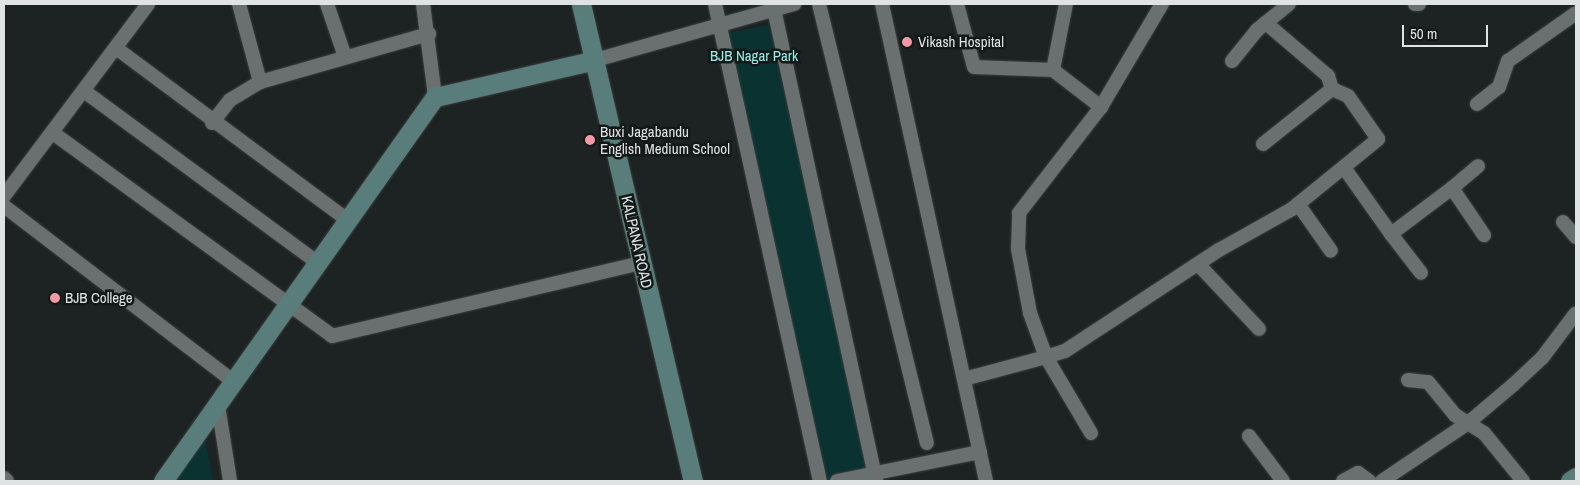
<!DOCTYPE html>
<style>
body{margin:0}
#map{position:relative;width:1580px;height:485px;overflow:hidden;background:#1d2222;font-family:"Archivo Narrow",sans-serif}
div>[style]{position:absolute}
.green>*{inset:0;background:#093230}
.roads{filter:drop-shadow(0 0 1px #3b403f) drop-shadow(0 0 1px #3b403f)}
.street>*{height:14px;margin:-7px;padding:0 7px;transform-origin:7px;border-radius:7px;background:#69706f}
.secondary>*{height:19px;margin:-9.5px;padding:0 9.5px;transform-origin:9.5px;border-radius:9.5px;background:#597d7b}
.dots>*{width:14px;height:14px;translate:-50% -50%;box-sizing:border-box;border:2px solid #131918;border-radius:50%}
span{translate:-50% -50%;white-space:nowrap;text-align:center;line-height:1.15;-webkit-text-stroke:5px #131918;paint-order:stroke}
.poi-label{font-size:15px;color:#dfe3e3}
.left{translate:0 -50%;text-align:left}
.park-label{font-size:15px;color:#9bece7}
.street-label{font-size:15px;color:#dfe3e3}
.frame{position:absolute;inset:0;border:5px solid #dfe3e3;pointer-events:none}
.scale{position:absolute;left:1402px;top:25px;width:86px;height:22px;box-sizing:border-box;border:2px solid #dfe3e3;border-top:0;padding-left:6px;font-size:15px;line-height:18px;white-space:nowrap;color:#dfe3e3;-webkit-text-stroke:4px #131918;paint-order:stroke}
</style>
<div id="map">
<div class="green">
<div style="clip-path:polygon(769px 25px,868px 470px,826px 480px,727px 33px)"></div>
<div style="clip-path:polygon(204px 431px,213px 481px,167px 481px)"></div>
</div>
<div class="roads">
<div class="street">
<div style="left:239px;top:4px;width:81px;rotate:74.9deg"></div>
<div style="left:327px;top:4px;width:56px;rotate:71.2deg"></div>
<div style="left:423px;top:4px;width:94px;rotate:82.6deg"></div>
<div style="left:715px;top:4px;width:488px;rotate:77.6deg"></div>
<div style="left:819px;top:4px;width:452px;rotate:76.2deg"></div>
<div style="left:882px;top:4px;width:488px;rotate:77.7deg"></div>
<div style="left:957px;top:4px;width:65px;rotate:74.9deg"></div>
<div style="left:974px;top:67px;width:79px;rotate:2.2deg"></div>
<div style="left:1053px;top:70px;width:67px;rotate:-78.9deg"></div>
<div style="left:1415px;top:4px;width:4px"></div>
<div style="left:774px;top:9px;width:483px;rotate:77.8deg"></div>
<div style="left:116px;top:48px;width:289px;rotate:36.6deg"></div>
<div style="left:595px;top:60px;width:207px;rotate:-15.7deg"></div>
<div style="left:1232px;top:61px;width:40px;rotate:-51deg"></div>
<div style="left:1257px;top:30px;width:41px;rotate:-39.1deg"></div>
<div style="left:1053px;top:70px;width:61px;rotate:37.6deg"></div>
<div style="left:84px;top:91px;width:289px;rotate:36.3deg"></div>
<div style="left:1477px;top:104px;width:28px;rotate:-38deg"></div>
<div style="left:1499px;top:87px;width:28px;rotate:-71deg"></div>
<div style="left:1508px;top:61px;width:83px;rotate:-35.2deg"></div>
<div style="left:212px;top:123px;width:29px;rotate:-52deg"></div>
<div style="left:230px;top:100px;width:35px;rotate:-31deg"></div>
<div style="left:260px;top:82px;width:176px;rotate:-15.9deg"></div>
<div style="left:53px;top:133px;width:345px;rotate:36deg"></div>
<div style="left:332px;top:336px;width:318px;rotate:-13.3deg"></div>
<div style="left:1263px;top:144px;width:88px;rotate:-38.6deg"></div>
<div style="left:1332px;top:89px;width:14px;rotate:-107deg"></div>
<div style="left:1328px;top:76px;width:82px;rotate:-139.5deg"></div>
<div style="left:1345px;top:169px;width:80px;rotate:54.7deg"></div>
<div style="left:1391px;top:234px;width:76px;rotate:-37deg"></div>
<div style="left:1452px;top:188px;width:57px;rotate:55.8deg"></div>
<div style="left:1452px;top:188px;width:34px;rotate:-40deg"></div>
<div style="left:4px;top:196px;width:240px;rotate:-53.1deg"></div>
<div style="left:1298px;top:204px;width:57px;rotate:54.9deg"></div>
<div style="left:4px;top:206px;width:290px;rotate:37.4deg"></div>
<div style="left:1563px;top:222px;width:20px;rotate:49deg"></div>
<div style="left:1391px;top:234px;width:49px;rotate:52.4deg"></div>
<div style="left:1198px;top:264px;width:89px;rotate:46.8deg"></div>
<div style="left:964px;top:379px;width:85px;rotate:-15deg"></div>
<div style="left:1046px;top:357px;width:47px;rotate:-110deg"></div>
<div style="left:1030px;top:313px;width:65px;rotate:-100.6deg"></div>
<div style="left:1018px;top:249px;width:36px;rotate:-88deg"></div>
<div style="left:1019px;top:213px;width:134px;rotate:-52.3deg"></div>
<div style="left:1101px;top:107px;width:120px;rotate:-59.4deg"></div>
<div style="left:1408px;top:380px;width:20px;rotate:6deg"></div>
<div style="left:1428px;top:382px;width:43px;rotate:50.7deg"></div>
<div style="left:1455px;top:415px;width:34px;rotate:32deg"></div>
<div style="left:1484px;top:433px;width:62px;rotate:50.9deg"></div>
<div style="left:218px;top:405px;width:77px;rotate:81deg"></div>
<div style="left:1091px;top:433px;width:88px;rotate:-120.6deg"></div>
<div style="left:1046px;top:357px;width:20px;rotate:-18deg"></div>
<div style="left:1065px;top:351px;width:184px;rotate:-33.3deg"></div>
<div style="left:1219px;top:250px;width:84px;rotate:-29.3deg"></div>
<div style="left:1292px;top:209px;width:111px;rotate:-39.1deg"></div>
<div style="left:1378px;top:139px;width:52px;rotate:-124.9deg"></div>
<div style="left:1348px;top:96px;width:17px;rotate:-156deg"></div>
<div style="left:1249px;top:436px;width:56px;rotate:52.9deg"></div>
<div style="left:4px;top:478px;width:4px;rotate:45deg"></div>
<div style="left:837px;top:481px;width:146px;rotate:-11.5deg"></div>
<div style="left:1343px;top:481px;width:17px;rotate:-28deg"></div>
<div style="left:1358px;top:473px;width:14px;rotate:36deg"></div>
<div style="left:1382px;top:481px;width:104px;rotate:-34deg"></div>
<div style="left:1468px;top:423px;width:59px;rotate:-40.2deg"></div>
<div style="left:1513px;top:385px;width:40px;rotate:-43deg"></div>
<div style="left:1542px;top:358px;width:56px;rotate:-52.9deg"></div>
</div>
<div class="secondary">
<div style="left:581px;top:4px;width:490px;rotate:76.8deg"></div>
<div style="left:163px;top:481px;width:471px;rotate:-54.7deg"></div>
<div style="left:435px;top:97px;width:164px;rotate:-13deg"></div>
<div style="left:1570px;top:481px;width:7px;rotate:-34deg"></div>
</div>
</div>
<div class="dots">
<div style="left:907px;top:42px;background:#f49aa6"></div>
<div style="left:590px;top:140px;background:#f49aa6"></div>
<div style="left:55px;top:298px;background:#f49aa6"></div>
</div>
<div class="poi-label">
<span class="left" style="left:918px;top:42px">Vikash Hospital</span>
<span class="left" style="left:600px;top:140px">Buxi Jagabandu<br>English Medium School</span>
<span class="left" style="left:65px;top:298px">BJB College</span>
</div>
<div class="park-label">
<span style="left:754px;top:56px">BJB Nagar Park</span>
</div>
<div class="street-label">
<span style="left:637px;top:242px;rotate:77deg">KALPANA ROAD</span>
</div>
<div class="frame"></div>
<div class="scale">50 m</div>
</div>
